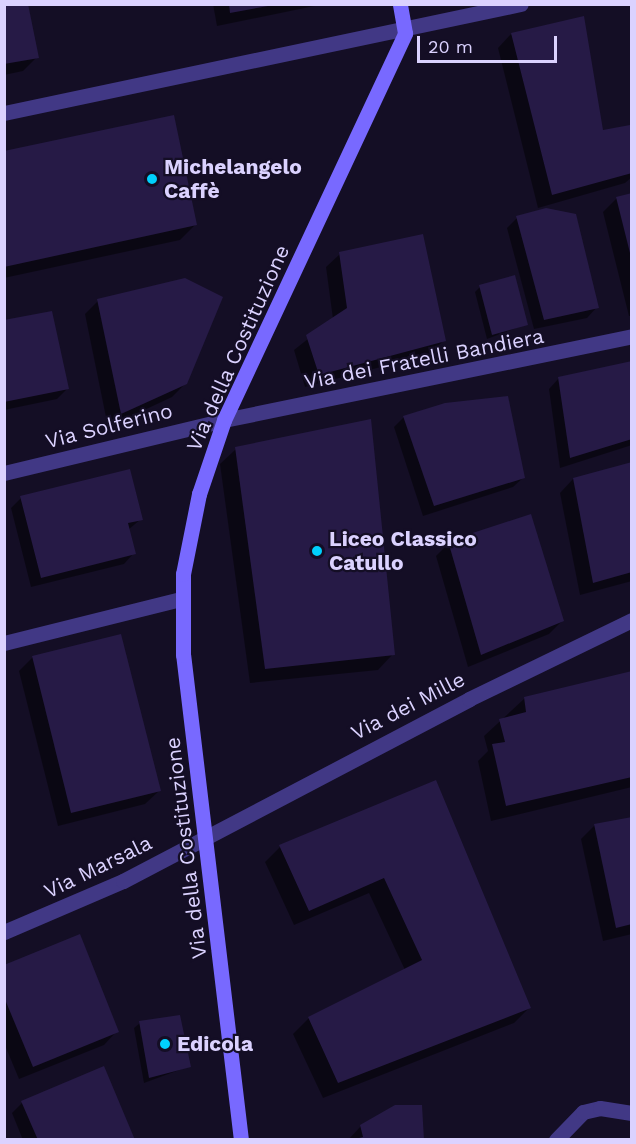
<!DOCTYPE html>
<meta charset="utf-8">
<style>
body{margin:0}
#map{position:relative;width:636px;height:1144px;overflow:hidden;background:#140e25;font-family:"Work Sans",sans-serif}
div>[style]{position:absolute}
.shadow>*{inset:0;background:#0007}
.building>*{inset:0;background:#261a46}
.service>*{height:15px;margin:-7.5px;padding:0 7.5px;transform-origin:7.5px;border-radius:7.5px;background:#413885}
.minor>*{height:15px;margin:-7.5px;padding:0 7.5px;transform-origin:7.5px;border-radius:7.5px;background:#413885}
.secondary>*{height:15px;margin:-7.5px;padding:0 7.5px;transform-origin:7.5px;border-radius:7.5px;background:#7869ff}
.dots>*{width:16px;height:16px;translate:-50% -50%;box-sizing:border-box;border:3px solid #140e25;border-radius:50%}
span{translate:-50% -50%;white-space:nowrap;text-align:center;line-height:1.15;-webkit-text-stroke:4.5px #140e25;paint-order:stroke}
.poi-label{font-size:21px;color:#dbd2ff;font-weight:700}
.left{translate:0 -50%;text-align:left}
.street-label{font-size:21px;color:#dbd2ff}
.frame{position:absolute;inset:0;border:6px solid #dbd2ff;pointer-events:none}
.scale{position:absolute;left:417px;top:36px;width:140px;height:27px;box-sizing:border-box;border:3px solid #dbd2ff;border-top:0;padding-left:8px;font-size:18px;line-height:21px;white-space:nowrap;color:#dbd2ff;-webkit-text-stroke:4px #140e25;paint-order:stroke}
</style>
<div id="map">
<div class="shadow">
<div style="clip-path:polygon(4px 4px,37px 57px,23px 71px,4px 75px)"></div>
<div style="clip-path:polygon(213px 4px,324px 4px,217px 26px)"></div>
<div style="clip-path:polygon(511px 34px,602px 132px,629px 126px,632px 177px,625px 183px,538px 208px,498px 48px)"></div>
<div style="clip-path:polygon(4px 153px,196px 224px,180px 240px,4px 278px)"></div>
<div style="clip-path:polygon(632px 195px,632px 316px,629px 316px,603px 212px,617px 198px)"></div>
<div style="clip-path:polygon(517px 218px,597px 307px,587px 318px,534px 329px,507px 228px)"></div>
<div style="clip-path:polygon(340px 254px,444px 340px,430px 354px,305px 387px,294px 350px,333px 319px,326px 267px)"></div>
<div style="clip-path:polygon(480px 287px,526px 324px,487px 339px,475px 292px)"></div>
<div style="clip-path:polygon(98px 301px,186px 383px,172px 397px,108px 427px,85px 314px)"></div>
<div style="clip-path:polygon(4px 322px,67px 389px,57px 399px,4px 410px)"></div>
<div style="clip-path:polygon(632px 363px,632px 445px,560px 468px,549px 389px,559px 378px)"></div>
<div style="clip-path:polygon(404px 417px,524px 477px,513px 487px,423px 516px,394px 427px)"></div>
<div style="clip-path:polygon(236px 449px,393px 654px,378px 670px,250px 683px,220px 464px)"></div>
<div style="clip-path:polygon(632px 463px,632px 581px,580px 595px,560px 493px,573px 479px)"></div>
<div style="clip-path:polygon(21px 498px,141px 519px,128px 530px,134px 553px,124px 564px,31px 587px,11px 508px)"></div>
<div style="clip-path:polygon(449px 543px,562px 621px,549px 634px,468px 667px,436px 556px)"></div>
<div style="clip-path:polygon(33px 657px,159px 791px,145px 804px,58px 826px,19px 671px)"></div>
<div style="clip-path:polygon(632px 672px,632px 787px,491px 821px,478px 761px,488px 751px,484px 736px,525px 698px)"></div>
<div style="clip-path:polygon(436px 782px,529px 1008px,514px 1023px,323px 1098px,293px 1034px,309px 1018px,405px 970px,369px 893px,294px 925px,265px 862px,280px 847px)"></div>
<div style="clip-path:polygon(632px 818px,632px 934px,603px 941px,581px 839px,595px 825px)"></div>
<div style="clip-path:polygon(4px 966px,117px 1031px,104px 1045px,19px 1079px,4px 1043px)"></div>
<div style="clip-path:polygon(140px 1023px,190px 1066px,144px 1083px,134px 1028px)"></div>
<div style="clip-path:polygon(22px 1103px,134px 1140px,23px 1140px,12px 1113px)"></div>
<div style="clip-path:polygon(361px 1126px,422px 1140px,348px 1140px)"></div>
</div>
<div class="building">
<div style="clip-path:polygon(4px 4px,28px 4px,39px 58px,4px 64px)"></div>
<div style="clip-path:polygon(229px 4px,268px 4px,268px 6px,230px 13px)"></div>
<div style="clip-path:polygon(584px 16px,603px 130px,630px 125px,632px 173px,552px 195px,511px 33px)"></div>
<div style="clip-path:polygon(174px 115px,197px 225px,4px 267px,4px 151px)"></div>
<div style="clip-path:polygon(632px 193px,632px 257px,631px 257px,616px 197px)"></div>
<div style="clip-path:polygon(546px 208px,576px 214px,599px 308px,544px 320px,516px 216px)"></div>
<div style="clip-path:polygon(423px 234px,446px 341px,319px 375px,306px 335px,347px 308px,339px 252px)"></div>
<div style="clip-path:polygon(515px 275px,528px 325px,492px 335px,479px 285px)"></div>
<div style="clip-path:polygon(185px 278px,223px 297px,187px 384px,121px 414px,97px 299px)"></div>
<div style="clip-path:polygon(52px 311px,69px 389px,4px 402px,4px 320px)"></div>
<div style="clip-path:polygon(632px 361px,632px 439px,570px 458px,558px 377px)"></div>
<div style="clip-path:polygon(508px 396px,525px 478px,434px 506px,403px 416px,445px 403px)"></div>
<div style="clip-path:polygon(371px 419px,395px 655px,265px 669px,235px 447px)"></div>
<div style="clip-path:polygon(632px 462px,632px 572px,593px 583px,573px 478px)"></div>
<div style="clip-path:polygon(130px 469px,143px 520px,128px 523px,136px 554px,41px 578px,20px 496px)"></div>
<div style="clip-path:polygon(531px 514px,564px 621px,481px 655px,448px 541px)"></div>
<div style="clip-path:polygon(121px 634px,161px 791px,71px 813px,32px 656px)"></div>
<div style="clip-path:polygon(632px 671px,632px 777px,506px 806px,492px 744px,505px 742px,499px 719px,526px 712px,524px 697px)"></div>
<div style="clip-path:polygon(436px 780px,531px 1008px,338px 1083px,308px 1017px,422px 960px,384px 878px,309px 911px,279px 845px)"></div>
<div style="clip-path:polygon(632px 817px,632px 924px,616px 928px,594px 824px)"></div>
<div style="clip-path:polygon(80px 934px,119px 1032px,33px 1067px,4px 997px,4px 965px)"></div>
<div style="clip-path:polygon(180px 1015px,191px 1067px,149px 1078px,139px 1021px)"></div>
<div style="clip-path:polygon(104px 1066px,135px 1140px,38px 1140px,21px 1101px)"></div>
<div style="clip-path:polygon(395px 1105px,422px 1105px,424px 1140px,351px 1140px,363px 1137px,360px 1125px)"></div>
</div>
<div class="service">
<div style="left:556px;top:1140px;width:39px;rotate:-46deg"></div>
<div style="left:583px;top:1112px;width:17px;rotate:-13deg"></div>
<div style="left:600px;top:1108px;width:32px;rotate:9deg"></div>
</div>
<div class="minor">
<div style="left:4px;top:113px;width:528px;rotate:-11.91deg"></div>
<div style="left:4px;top:473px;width:226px;rotate:-13.5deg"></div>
<div style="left:224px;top:420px;width:417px;rotate:-11.6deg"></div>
<div style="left:4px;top:643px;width:182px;rotate:-14deg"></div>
<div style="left:4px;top:932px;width:129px;rotate:-23.2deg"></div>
<div style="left:123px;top:881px;width:391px;rotate:-27.7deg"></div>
<div style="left:469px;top:699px;width:181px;rotate:-25.9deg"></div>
</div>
<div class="secondary">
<div style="left:241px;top:1140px;width:488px;rotate:-96.8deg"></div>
<div style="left:183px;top:655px;width:81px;rotate:-90deg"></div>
<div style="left:183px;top:574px;width:82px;rotate:-78.7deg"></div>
<div style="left:199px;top:494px;width:78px;rotate:-71.3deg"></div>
<div style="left:224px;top:420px;width:427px;rotate:-64.9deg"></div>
<div style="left:405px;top:33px;width:29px;rotate:-100deg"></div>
</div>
<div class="dots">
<div style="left:152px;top:179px;background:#00d0fd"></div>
<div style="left:317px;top:551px;background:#00d0fd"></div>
<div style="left:165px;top:1044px;background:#00d0fd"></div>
</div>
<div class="poi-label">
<span class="left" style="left:164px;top:179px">Michelangelo<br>Caffè</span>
<span class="left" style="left:329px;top:551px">Liceo Classico<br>Catullo</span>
<span class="left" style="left:177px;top:1044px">Edicola</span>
</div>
<div class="street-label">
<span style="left:238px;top:348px;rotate:-66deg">Via della Costituzione</span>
<span style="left:424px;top:359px;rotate:-11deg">Via dei Fratelli Bandiera</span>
<span style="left:109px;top:426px;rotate:-14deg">Via Solferino</span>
<span style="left:408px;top:706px;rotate:-27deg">Via dei Mille</span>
<span style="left:186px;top:848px;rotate:-97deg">Via della Costituzione</span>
<span style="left:98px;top:867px;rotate:-26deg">Via Marsala</span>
</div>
<div class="frame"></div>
<div class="scale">20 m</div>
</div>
